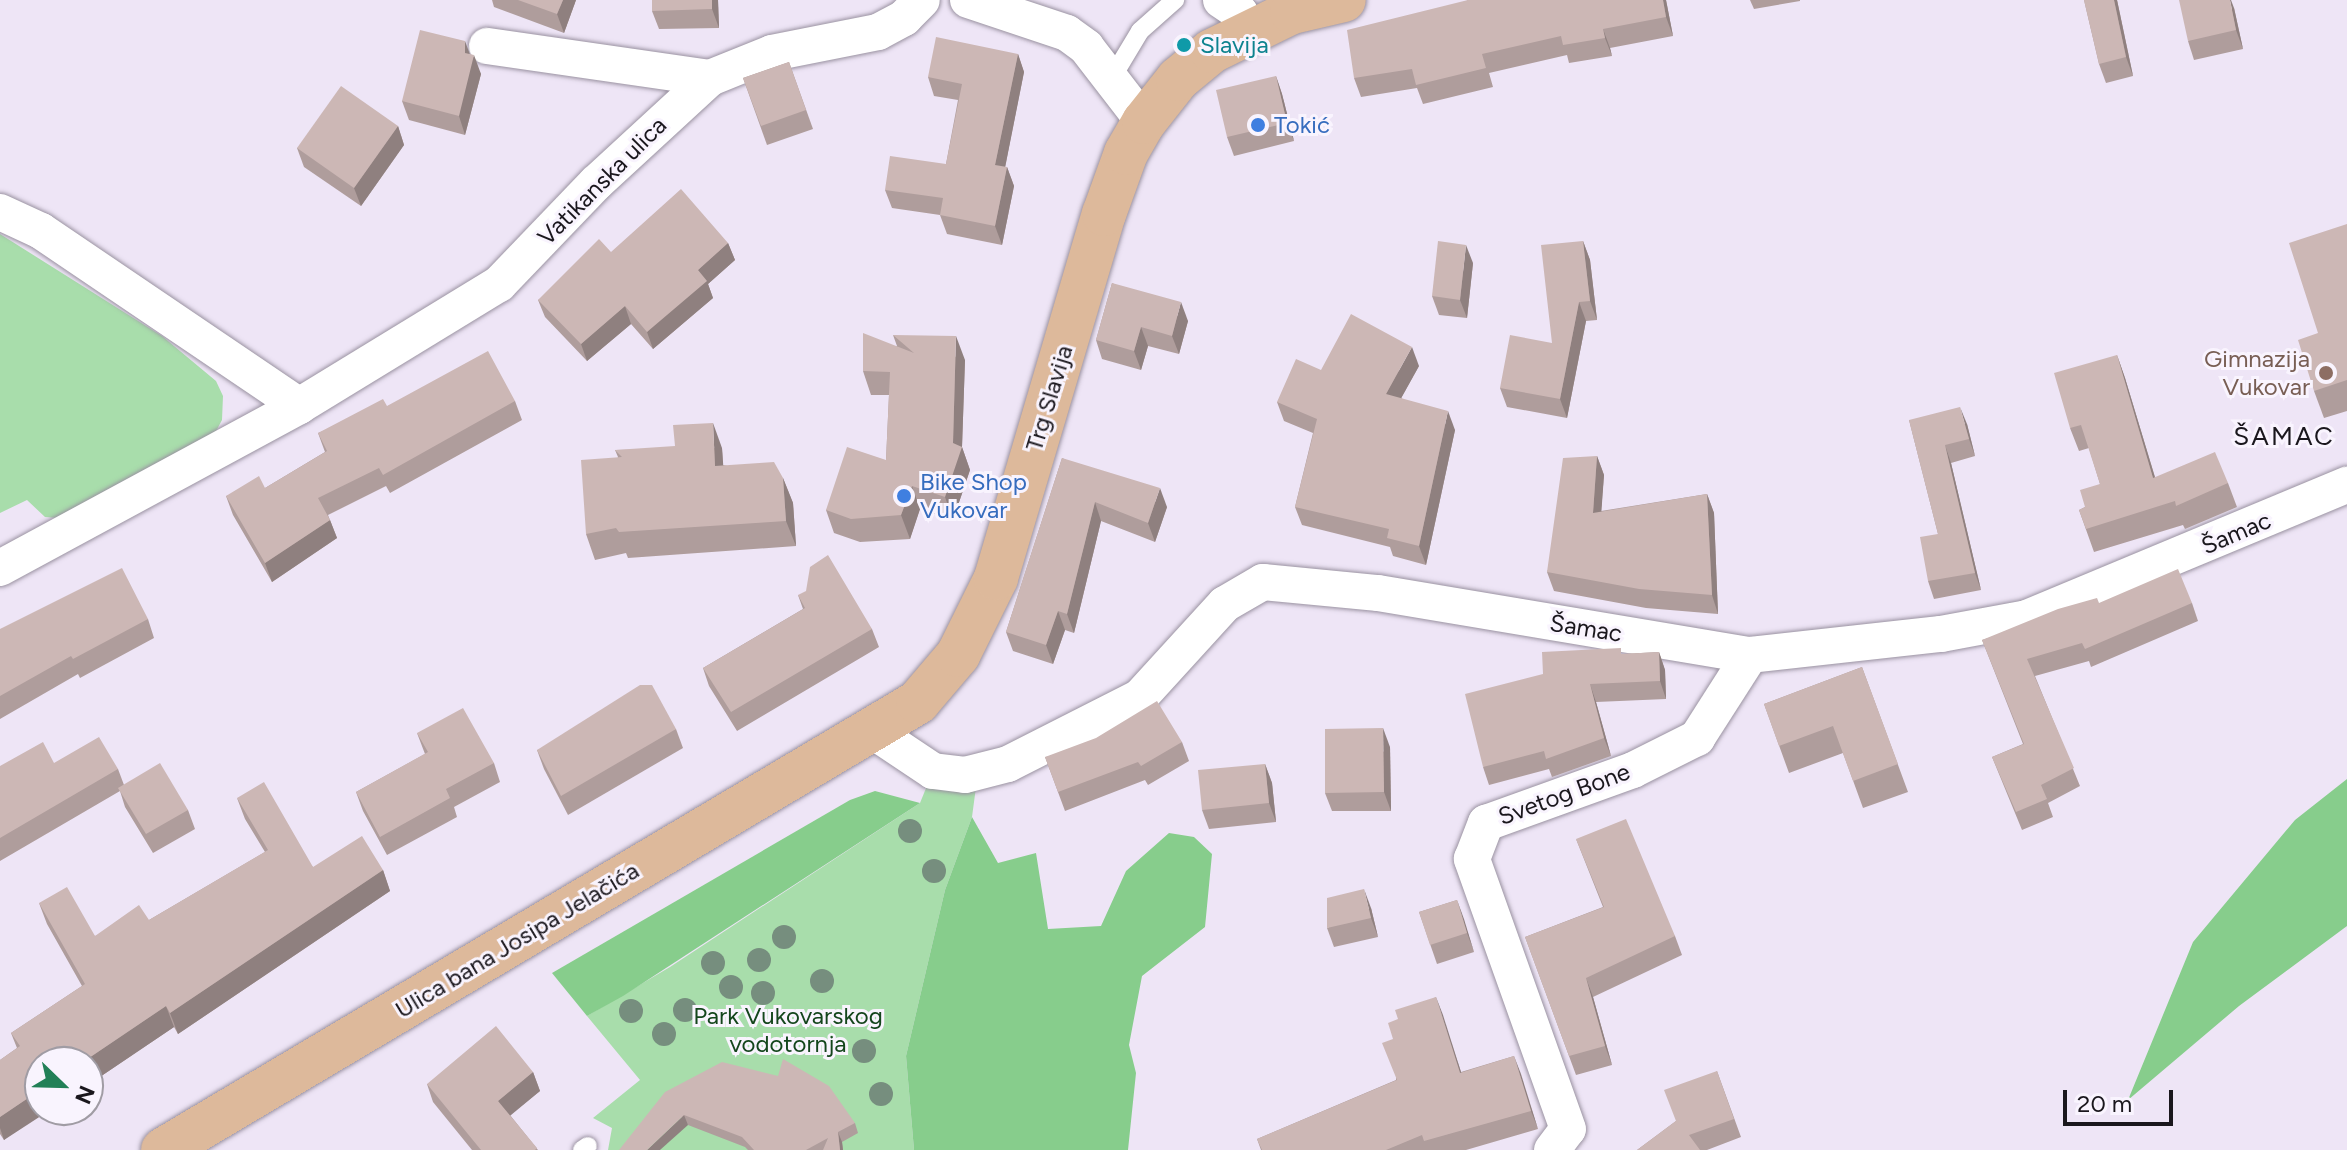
<!DOCTYPE html>
<meta charset="utf-8">
<style>
body{margin:0}
#map{position:relative;width:2347px;height:1150px;overflow:hidden;background:#eee5f6;font-family:Figtree,sans-serif}
div>[style]{position:absolute}
.green>*{inset:0;background:#a8ddab}
.forest>*{inset:0;background:#87cd8c}
.roads{filter:drop-shadow(0 0 2px #9a92a1) drop-shadow(0 0 2px #9a92a1)}
.service>*{height:18px;margin:-9px;padding:0 9px;transform-origin:9px;border-radius:9px;background:#fff}
.minor>*{height:36px;margin:-18px;padding:0 18px;transform-origin:18px;border-radius:18px;background:#fff}
.primary>*{height:44px;margin:-22px;padding:0 22px;transform-origin:22px;border-radius:22px;background:#ddb99b}
.trees>*{width:24px;height:24px;margin:-12px;border-radius:50%;background:#768e7e}
.wall>*{inset:0;background:#af9d9c}
.shaded-wall>*{inset:0;background:#8f807f}
.building>*{inset:0;background:#ccb7b5}
.dots>*{width:22px;height:22px;translate:-50% -50%;box-sizing:border-box;border:4px solid #f9f4fe;border-radius:50%}
span{translate:-50% -50%;white-space:nowrap;text-align:center;line-height:1.15;-webkit-text-stroke:6px #f9f4fe;paint-order:stroke}
.culture-label{font-size:24px;color:#0d838f}
.left{translate:0 -50%;text-align:left}
.shop-label{font-size:24px;color:#366cbe}
.street-label{font-size:24px;color:#1a171d}
.education-label{font-size:24px;color:#785e54}
.right{translate:-100% -50%;text-align:right}
.park-label{font-size:24px;color:#14461c}
.neighbourhood-label{font-size:26px;color:#1a171d;letter-spacing:2px}
.north{position:absolute;left:24px;top:1046px;width:80px;height:80px;box-sizing:border-box;background:#f9f4fe;border:2px solid #a09ca4;border-radius:50%;rotate:113deg;font-size:22px;font-weight:700;line-height:32px;text-align:center;color:#1a171d}
.north::after{content:'';display:block;margin:auto;width:28px;height:36px;background:#228057;clip-path:polygon(50% 0,100% 100%,50% 72%,0 100%)}
.scale{position:absolute;left:2063px;top:1090px;width:110px;height:36px;box-sizing:border-box;border:4px solid #1a171d;border-top:0;padding-left:10px;font-size:24px;line-height:28px;white-space:nowrap;color:#1a171d;-webkit-text-stroke:6px #f9f4fe;paint-order:stroke}
</style>
<div id="map">
<div class="green">
<div style="clip-path:polygon(0 234px,162px 336px,216px 381px,223px 396px,222px 420px,214px 435px,58px 518px,45px 517px,27px 500px,0 513px)"></div>
<div style="clip-path:polygon(933px 771px,978px 772px,972px 817px,945px 890px,906px 1056px,914px 1150px,608px 1150px,612px 1128px,593px 1118px,640px 1080px,587px 1016px,670px 967px,920px 803px)"></div>
</div>
<div class="forest">
<div style="clip-path:polygon(2347px 779px,2347px 926px,2239px 1006px,2128px 1100px,2193px 942px,2295px 820px)"></div>
<div style="clip-path:polygon(875px 791px,920px 803px,623px 996px,587px 1016px,552px 973px,850px 800px)"></div>
<div style="clip-path:polygon(972px 817px,998px 863px,1036px 853px,1048px 929px,1101px 926px,1126px 871px,1169px 833px,1194px 837px,1212px 854px,1205px 927px,1142px 976px,1129px 1045px,1136px 1073px,1128px 1150px,914px 1150px,906px 1056px,945px 890px)"></div>
</div>
<div class="roads">
<div class="service">
<div style="left:1110px;top:81px;width:58px;rotate:-59deg"></div>
<div style="left:1140px;top:31px;width:47px;rotate:-41.5deg"></div>
<div style="left:582px;top:1150px;width:7px;rotate:-34deg"></div>
</div>
<div class="minor">
<div style="left:968px;top:0;width:104px;rotate:18.4deg"></div>
<div style="left:1067px;top:33px;width:24px;rotate:36deg"></div>
<div style="left:1086px;top:47px;width:95px;rotate:52.3deg"></div>
<div style="left:1221px;top:0;width:23px;rotate:34deg"></div>
<div style="left:1240px;top:13px;width:19px;rotate:58deg"></div>
<div style="left:487px;top:46px;width:225px;rotate:8.2deg"></div>
<div style="left:0;top:212px;width:45px;rotate:24.9deg"></div>
<div style="left:41px;top:231px;width:312px;rotate:34.1deg"></div>
<div style="left:0;top:568px;width:340px;rotate:-28.4deg"></div>
<div style="left:299px;top:406px;width:234px;rotate:-31.4deg"></div>
<div style="left:499px;top:284px;width:140px;rotate:-46.2deg"></div>
<div style="left:596px;top:183px;width:155px;rotate:-42.6deg"></div>
<div style="left:710px;top:78px;width:67px;rotate:-22deg"></div>
<div style="left:772px;top:53px;width:108px;rotate:-11.2deg"></div>
<div style="left:878px;top:32px;width:30px;rotate:-28deg"></div>
<div style="left:904px;top:18px;width:25px;rotate:-45deg"></div>
<div style="left:873px;top:731px;width:72px;rotate:33.7deg"></div>
<div style="left:933px;top:771px;width:32px;rotate:7deg"></div>
<div style="left:965px;top:775px;width:44px;rotate:-14.3deg"></div>
<div style="left:1008px;top:764px;width:148px;rotate:-26.9deg"></div>
<div style="left:1140px;top:697px;width:126px;rotate:-47.6deg"></div>
<div style="left:1225px;top:604px;width:44px;rotate:-30.1deg"></div>
<div style="left:1263px;top:582px;width:116px;rotate:5.5deg"></div>
<div style="left:1378px;top:593px;width:377px;rotate:9.5deg"></div>
<div style="left:1750px;top:655px;width:192px;rotate:-6.3deg"></div>
<div style="left:1941px;top:634px;width:87px;rotate:-10.5deg"></div>
<div style="left:2027px;top:618px;width:347px;rotate:-22.6deg"></div>
<div style="left:1552px;top:1150px;width:26px;rotate:-53deg"></div>
<div style="left:1568px;top:1129px;width:287px;rotate:-109.6deg"></div>
<div style="left:1472px;top:859px;width:39px;rotate:-69deg"></div>
<div style="left:1486px;top:823px;width:156px;rotate:-19.8deg"></div>
<div style="left:1633px;top:770px;width:72px;rotate:-26.6deg"></div>
<div style="left:1697px;top:738px;width:98px;rotate:-57.4deg"></div>
</div>
<div class="primary">
<div style="left:163px;top:1150px;width:878px;rotate:-30.68deg"></div>
<div style="left:918px;top:702px;width:62px;rotate:-49.6deg"></div>
<div style="left:958px;top:655px;width:86px;rotate:-63.7deg"></div>
<div style="left:996px;top:578px;width:380px;rotate:-73.5deg"></div>
<div style="left:1104px;top:214px;width:65px;rotate:-70.2deg"></div>
<div style="left:1126px;top:153px;width:36px;rotate:-60deg"></div>
<div style="left:1144px;top:122px;width:55px;rotate:-51.7deg"></div>
<div style="left:1178px;top:79px;width:44px;rotate:-39.5deg"></div>
<div style="left:1212px;top:51px;width:89px;rotate:-26deg"></div>
<div style="left:1292px;top:12px;width:53px;rotate:-13deg"></div>
</div>
</div>
<div class="trees">
<div style="left:910px;top:831px"></div>
<div style="left:934px;top:871px"></div>
<div style="left:784px;top:937px"></div>
<div style="left:759px;top:960px"></div>
<div style="left:713px;top:963px"></div>
<div style="left:822px;top:981px"></div>
<div style="left:731px;top:987px"></div>
<div style="left:763px;top:993px"></div>
<div style="left:685px;top:1010px"></div>
<div style="left:631px;top:1011px"></div>
<div style="left:664px;top:1034px"></div>
<div style="left:864px;top:1051px"></div>
<div style="left:881px;top:1094px"></div>
</div>
<div class="wall">
<div style="clip-path:polygon(492px 0,576px 0,564px 33px,494px 7px)"></div>
<div style="clip-path:polygon(652px 0,718px 0,719px 28px,659px 29px,652px 11px)"></div>
<div style="clip-path:polygon(1468px 0,1666px 0,1673px 36px,1610px 48px,1612px 56px,1569px 63px,1567px 55px,1489px 73px,1493px 87px,1423px 104px,1417px 88px,1361px 97px,1354px 78px)"></div>
<div style="clip-path:polygon(1750px 0,1800px 0,1800px 1px,1754px 9px)"></div>
<div style="clip-path:polygon(2084px 0,2117px 0,2133px 76px,2106px 83px,2099px 64px)"></div>
<div style="clip-path:polygon(2234px 8px,2243px 49px,2194px 60px,2188px 41px)"></div>
<div style="clip-path:polygon(1018px 54px,1024px 72px,1005px 167px,1007px 167px,1014px 186px,1002px 245px,947px 234px,940px 215px,892px 208px,885px 190px,946px 164px,958px 100px,934px 96px,928px 77px)"></div>
<div style="clip-path:polygon(470px 55px,481px 74px,465px 135px,409px 120px,402px 101px)"></div>
<div style="clip-path:polygon(789px 62px,813px 129px,767px 145px,743px 78px)"></div>
<div style="clip-path:polygon(1276px 76px,1282px 94px,1294px 141px,1234px 156px,1227px 137px)"></div>
<div style="clip-path:polygon(398px 126px,404px 145px,361px 206px,304px 167px,297px 148px)"></div>
<div style="clip-path:polygon(2347px 224px,2347px 411px,2324px 418px,2314px 391px,2318px 333px)"></div>
<div style="clip-path:polygon(1583px 241px,1590px 260px,1597px 320px,1586px 321px,1567px 418px,1507px 407px,1500px 388px,1552px 343px)"></div>
<div style="clip-path:polygon(728px 243px,735px 260px,708px 284px,713px 298px,653px 349px,631px 324px,587px 361px,545px 317px,538px 300px,611px 252px)"></div>
<div style="clip-path:polygon(1473px 263px,1467px 318px,1439px 315px,1432px 296px)"></div>
<div style="clip-path:polygon(1112px 283px,1188px 321px,1179px 354px,1148px 346px,1141px 370px,1102px 359px,1096px 340px)"></div>
<div style="clip-path:polygon(893px 335px,965px 360px,962px 447px,970px 470px,953px 520px,920px 509px,910px 539px,860px 542px,834px 533px,826px 510px,886px 460px,889px 395px,871px 395px,863px 371px,897px 346px)"></div>
<div style="clip-path:polygon(2117px 355px,2125px 378px,2155px 477px,2228px 483px,2237px 507px,2185px 529px,2183px 525px,2094px 552px,2079px 510px,2085px 507px,2100px 484px,2089px 448px,2079px 451px,2070px 428px)"></div>
<div style="clip-path:polygon(1419px 366px,1401px 398px,1455px 430px,1426px 565px,1393px 556px,1390px 547px,1302px 525px,1295px 507px,1313px 433px,1284px 421px,1277px 402px)"></div>
<div style="clip-path:polygon(515px 401px,522px 420px,390px 493px,386px 486px,328px 515px,337px 538px,272px 582px,233px 515px,226px 496px,265px 488px,325px 452px,318px 433px,387px 406px)"></div>
<div style="clip-path:polygon(1909px 420px,1967px 424px,1975px 456px,1951px 463px,1981px 590px,1934px 599px,1928px 581px,1938px 534px)"></div>
<div style="clip-path:polygon(722px 448px,723px 465px,783px 478px,793px 503px,796px 546px,628px 558px,626px 553px,595px 560px,586px 534px,618px 457px,615px 450px)"></div>
<div style="clip-path:polygon(1597px 456px,1604px 475px,1601px 511px,1707px 494px,1714px 513px,1718px 614px,1646px 608px,1554px 591px,1547px 572px)"></div>
<div style="clip-path:polygon(1062px 458px,1167px 507px,1155px 542px,1101px 521px,1074px 633px,1065px 630px,1053px 664px,1013px 651px,1006px 632px)"></div>
<div style="clip-path:polygon(798px 595px,872px 629px,879px 647px,737px 731px,709px 686px,703px 668px,803px 609px)"></div>
<div style="clip-path:polygon(2099px 603px,2192px 603px,2198px 621px,2091px 667px,2089px 661px,2035px 676px,2080px 786px,2048px 803px,2053px 817px,2022px 830px,1992px 757px,2023px 744px,1982px 640px)"></div>
<div style="clip-path:polygon(148px 619px,154px 638px,80px 678px,78px 674px,0 719px,0 629px)"></div>
<div style="clip-path:polygon(1659px 652px,1665px 670px,1666px 699px,1596px 702px,1611px 756px,1552px 777px,1549px 769px,1489px 785px,1483px 767px,1623px 654px)"></div>
<div style="clip-path:polygon(1862px 667px,1908px 792px,1863px 808px,1843px 753px,1789px 773px,1764px 704px)"></div>
<div style="clip-path:polygon(676px 729px,683px 748px,568px 815px,544px 769px,537px 750px)"></div>
<div style="clip-path:polygon(417px 733px,494px 763px,500px 782px,454px 807px,457px 817px,387px 855px,363px 811px,356px 792px,425px 754px)"></div>
<div style="clip-path:polygon(1182px 742px,1189px 761px,1148px 785px,1145px 780px,1065px 811px,1045px 757px)"></div>
<div style="clip-path:polygon(1390px 747px,1391px 811px,1332px 811px,1325px 793px)"></div>
<div style="clip-path:polygon(54px 763px,118px 769px,124px 785px,188px 810px,195px 829px,153px 853px,125px 807px,120px 791px,0 861px,0 766px)"></div>
<div style="clip-path:polygon(1265px 764px,1272px 783px,1276px 822px,1209px 829px,1202px 810px)"></div>
<div style="clip-path:polygon(237px 798px,313px 867px,383px 870px,390px 891px,178px 1034px,174px 1027px,88px 1085px,88px 1062px,4px 1140px,0 1134px,0 1060px,17px 1048px,11px 1033px,82px 986px,47px 924px,39px 903px,95px 936px,149px 920px,265px 852px,245px 819px)"></div>
<div style="clip-path:polygon(1576px 839px,1675px 936px,1682px 955px,1593px 997px,1612px 1065px,1576px 1075px,1525px 937px,1603px 907px)"></div>
<div style="clip-path:polygon(1457px 900px,1474px 952px,1437px 964px,1419px 912px)"></div>
<div style="clip-path:polygon(1371px 908px,1378px 937px,1334px 947px,1327px 928px)"></div>
<div style="clip-path:polygon(1436px 997px,1461px 1072px,1514px 1056px,1538px 1129px,1466px 1150px,1261px 1150px,1257px 1139px,1396px 1080px,1398px 1019px)"></div>
<div style="clip-path:polygon(1717px 1071px,1741px 1137px,1707px 1150px,1637px 1150px,1676px 1121px)"></div>
<div style="clip-path:polygon(533px 1072px,540px 1091px,510px 1115px,538px 1150px,472px 1150px,433px 1102px,427px 1084px)"></div>
<div style="clip-path:polygon(665px 1092px,855px 1123px,858px 1133px,842px 1142px,843px 1150px,748px 1150px,745px 1147px,688px 1125px)"></div>
</div>
<div class="shaded-wall">
<div style="clip-path:polygon(563px 0,576px 0,564px 33px,557px 14px)"></div>
<div style="clip-path:polygon(712px 0,718px 0,719px 28px,712px 9px)"></div>
<div style="clip-path:polygon(1663px 0,1666px 0,1673px 36px,1666px 17px)"></div>
<div style="clip-path:polygon(2114px 0,2117px 0,2133px 76px,2126px 57px)"></div>
<div style="clip-path:polygon(2230px 0,2231px 0,2234px 8px,2243px 49px,2236px 30px)"></div>
<div style="clip-path:polygon(1603px 29px,1610px 48px,1612px 56px,1605px 38px)"></div>
<div style="clip-path:polygon(465px 41px,472px 60px,474px 55px,481px 74px,465px 135px,459px 116px,465px 53px)"></div>
<div style="clip-path:polygon(1018px 54px,1024px 72px,1002px 183px,995px 165px)"></div>
<div style="clip-path:polygon(1276px 76px,1282px 94px,1294px 141px,1287px 123px)"></div>
<div style="clip-path:polygon(398px 126px,404px 145px,361px 206px,354px 188px)"></div>
<div style="clip-path:polygon(1007px 167px,1014px 186px,1002px 245px,995px 226px)"></div>
<div style="clip-path:polygon(1583px 241px,1590px 260px,1597px 320px,1590px 301px)"></div>
<div style="clip-path:polygon(728px 243px,735px 260px,708px 284px,713px 298px,653px 349px,647px 332px,698px 270px)"></div>
<div style="clip-path:polygon(1466px 245px,1473px 263px,1467px 318px,1460px 300px)"></div>
<div style="clip-path:polygon(1181px 302px,1188px 321px,1179px 354px,1172px 336px)"></div>
<div style="clip-path:polygon(1579px 302px,1586px 321px,1567px 418px,1560px 399px)"></div>
<div style="clip-path:polygon(625px 306px,631px 324px,587px 361px,581px 344px)"></div>
<div style="clip-path:polygon(1141px 327px,1148px 346px,1141px 370px,1134px 351px)"></div>
<div style="clip-path:polygon(956px 336px,965px 360px,962px 447px,970px 470px,953px 520px,945px 497px,953px 443px)"></div>
<div style="clip-path:polygon(1412px 347px,1419px 366px,1393px 413px,1386px 394px)"></div>
<div style="clip-path:polygon(2117px 355px,2125px 378px,2162px 501px,2153px 478px)"></div>
<div style="clip-path:polygon(1960px 407px,1967px 424px,1975px 456px,1969px 439px)"></div>
<div style="clip-path:polygon(1448px 411px,1455px 430px,1426px 565px,1419px 546px)"></div>
<div style="clip-path:polygon(713px 423px,722px 448px,725px 491px,715px 466px)"></div>
<div style="clip-path:polygon(1945px 445px,1951px 463px,1981px 590px,1975px 573px)"></div>
<div style="clip-path:polygon(1597px 456px,1604px 475px,1600px 531px,1593px 513px)"></div>
<div style="clip-path:polygon(783px 478px,793px 503px,796px 546px,786px 521px)"></div>
<div style="clip-path:polygon(912px 486px,920px 509px,910px 539px,901px 515px)"></div>
<div style="clip-path:polygon(1160px 488px,1167px 507px,1155px 542px,1148px 523px)"></div>
<div style="clip-path:polygon(1707px 494px,1714px 513px,1718px 614px,1712px 595px)"></div>
<div style="clip-path:polygon(1095px 502px,1101px 521px,1074px 633px,1067px 614px)"></div>
<div style="clip-path:polygon(330px 520px,337px 538px,272px 582px,265px 563px)"></div>
<div style="clip-path:polygon(1058px 611px,1065px 630px,1053px 664px,1046px 645px)"></div>
<div style="clip-path:polygon(1659px 652px,1665px 670px,1666px 699px,1660px 681px)"></div>
<div style="clip-path:polygon(1590px 684px,1596px 702px,1611px 756px,1604px 738px)"></div>
<div style="clip-path:polygon(1383px 728px,1390px 747px,1391px 811px,1384px 792px)"></div>
<div style="clip-path:polygon(1265px 764px,1272px 783px,1276px 822px,1269px 803px)"></div>
<div style="clip-path:polygon(383px 870px,390px 891px,178px 1034px,170px 1013px)"></div>
<div style="clip-path:polygon(1364px 889px,1371px 908px,1378px 937px,1371px 918px)"></div>
<div style="clip-path:polygon(1457px 900px,1464px 919px,1474px 952px,1467px 933px)"></div>
<div style="clip-path:polygon(1586px 978px,1593px 997px,1612px 1065px,1605px 1046px)"></div>
<div style="clip-path:polygon(1436px 997px,1443px 1015px,1467px 1091px,1460px 1073px)"></div>
<div style="clip-path:polygon(166px 1006px,174px 1027px,88px 1085px,88px 1062px,83px 1062px)"></div>
<div style="clip-path:polygon(1514px 1056px,1521px 1074px,1538px 1129px,1531px 1111px)"></div>
<div style="clip-path:polygon(533px 1072px,540px 1091px,505px 1120px,498px 1101px)"></div>
<div style="clip-path:polygon(40px 1090px,40px 1110px,50px 1110px,4px 1140px,0 1128px,0 1117px)"></div>
<div style="clip-path:polygon(684px 1115px,688px 1125px,660px 1150px,647px 1150px)"></div>
<div style="clip-path:polygon(838px 1132px,842px 1142px,843px 1150px,840px 1150px)"></div>
</div>
<div class="building">
<div style="clip-path:polygon(518px 0,563px 0,557px 14px)"></div>
<div style="clip-path:polygon(652px 0,712px 0,712px 9px,652px 11px)"></div>
<div style="clip-path:polygon(1468px 0,1663px 0,1666px 17px,1603px 29px,1605px 38px,1563px 45px,1561px 36px,1482px 54px,1486px 68px,1416px 85px,1412px 69px,1354px 78px,1347px 30px)"></div>
<div style="clip-path:polygon(2084px 0,2114px 0,2126px 57px,2099px 64px)"></div>
<div style="clip-path:polygon(2179px 0,2230px 0,2236px 30px,2188px 41px)"></div>
<div style="clip-path:polygon(420px 30px,465px 41px,465px 53px,474px 55px,459px 116px,402px 101px)"></div>
<div style="clip-path:polygon(936px 37px,1018px 54px,995px 165px,1007px 167px,995px 226px,940px 215px,943px 198px,885px 190px,890px 156px,946px 164px,962px 84px,928px 77px)"></div>
<div style="clip-path:polygon(789px 62px,806px 110px,761px 126px,743px 78px)"></div>
<div style="clip-path:polygon(1276px 76px,1287px 123px,1227px 137px,1216px 90px)"></div>
<div style="clip-path:polygon(341px 86px,398px 126px,354px 188px,297px 148px)"></div>
<div style="clip-path:polygon(681px 189px,728px 243px,698px 270px,707px 281px,647px 332px,625px 306px,581px 344px,538px 300px,599px 239px,611px 252px)"></div>
<div style="clip-path:polygon(2347px 224px,2347px 380px,2314px 391px,2298px 340px,2318px 333px,2289px 243px)"></div>
<div style="clip-path:polygon(1438px 241px,1466px 245px,1460px 300px,1432px 296px)"></div>
<div style="clip-path:polygon(1583px 241px,1590px 301px,1579px 302px,1560px 399px,1500px 388px,1510px 335px,1552px 343px,1541px 245px)"></div>
<div style="clip-path:polygon(1112px 283px,1181px 302px,1172px 336px,1141px 327px,1134px 351px,1096px 340px)"></div>
<div style="clip-path:polygon(1351px 314px,1412px 347px,1386px 394px,1448px 411px,1419px 546px,1387px 538px,1389px 529px,1295px 507px,1317px 419px,1277px 402px,1296px 359px,1321px 370px)"></div>
<div style="clip-path:polygon(863px 333px,914px 353px,893px 335px,956px 336px,953px 443px,962px 447px,945px 497px,912px 486px,901px 515px,851px 519px,826px 510px,847px 447px,886px 460px,890px 372px,863px 371px)"></div>
<div style="clip-path:polygon(488px 351px,515px 401px,383px 475px,379px 468px,318px 498px,330px 520px,265px 563px,226px 496px,259px 476px,265px 488px,327px 451px,318px 433px,383px 399px,387px 406px)"></div>
<div style="clip-path:polygon(2117px 355px,2153px 478px,2215px 452px,2228px 483px,2176px 506px,2175px 501px,2086px 529px,2079px 510px,2085px 507px,2080px 490px,2100px 484px,2081px 425px,2070px 428px,2054px 373px)"></div>
<div style="clip-path:polygon(1960px 407px,1969px 439px,1945px 445px,1975px 573px,1928px 581px,1920px 537px,1938px 534px,1909px 420px)"></div>
<div style="clip-path:polygon(713px 423px,715px 466px,774px 462px,783px 478px,786px 521px,619px 532px,616px 528px,586px 534px,581px 460px,622px 457px,615px 450px,675px 446px,673px 425px)"></div>
<div style="clip-path:polygon(1597px 456px,1593px 513px,1707px 494px,1712px 595px,1639px 589px,1547px 572px,1563px 458px)"></div>
<div style="clip-path:polygon(1062px 458px,1160px 488px,1148px 523px,1095px 502px,1067px 614px,1058px 611px,1046px 645px,1006px 632px)"></div>
<div style="clip-path:polygon(828px 555px,872px 629px,731px 712px,703px 668px,805px 608px,798px 595px,806px 591px,810px 567px)"></div>
<div style="clip-path:polygon(122px 568px,148px 619px,73px 659px,71px 656px,0 696px,0 629px)"></div>
<div style="clip-path:polygon(2178px 569px,2192px 603px,2085px 649px,2082px 643px,2027px 659px,2074px 768px,2041px 785px,2047px 799px,2016px 812px,1992px 757px,2024px 744px,1982px 640px,2058px 609px,2097px 598px,2099px 603px)"></div>
<div style="clip-path:polygon(1621px 648px,1621px 654px,1659px 652px,1660px 681px,1590px 684px,1604px 738px,1546px 759px,1544px 751px,1483px 767px,1465px 694px,1543px 674px,1542px 652px)"></div>
<div style="clip-path:polygon(1862px 667px,1898px 764px,1853px 781px,1833px 726px,1779px 746px,1764px 704px)"></div>
<div style="clip-path:polygon(640px 685px,652px 685px,676px 729px,561px 796px,537px 750px)"></div>
<div style="clip-path:polygon(1157px 701px,1182px 742px,1141px 766px,1138px 762px,1058px 792px,1045px 757px,1096px 738px)"></div>
<div style="clip-path:polygon(463px 708px,494px 763px,446px 789px,450px 798px,380px 837px,356px 792px,428px 752px,417px 733px)"></div>
<div style="clip-path:polygon(1383px 728px,1384px 792px,1325px 793px,1325px 729px)"></div>
<div style="clip-path:polygon(99px 737px,118px 769px,0 838px,0 766px,43px 742px,54px 763px)"></div>
<div style="clip-path:polygon(160px 763px,188px 810px,146px 834px,118px 788px)"></div>
<div style="clip-path:polygon(1265px 764px,1269px 803px,1202px 810px,1198px 770px)"></div>
<div style="clip-path:polygon(264px 782px,313px 867px,362px 836px,383px 870px,170px 1013px,166px 1006px,83px 1062px,40px 1062px,40px 1090px,0 1117px,0 1060px,20px 1046px,11px 1033px,85px 984px,39px 903px,67px 887px,95px 936px,139px 905px,149px 920px,268px 850px,237px 798px)"></div>
<div style="clip-path:polygon(1626px 819px,1675px 936px,1586px 978px,1605px 1046px,1569px 1056px,1525px 937px,1604px 907px,1576px 839px)"></div>
<div style="clip-path:polygon(1364px 889px,1371px 918px,1327px 928px,1327px 898px)"></div>
<div style="clip-path:polygon(1457px 900px,1467px 933px,1430px 945px,1419px 912px)"></div>
<div style="clip-path:polygon(1436px 997px,1460px 1073px,1514px 1056px,1531px 1111px,1424px 1141px,1422px 1135px,1386px 1150px,1262px 1150px,1257px 1139px,1397px 1080px,1382px 1043px,1393px 1039px,1388px 1023px,1398px 1019px,1395px 1010px)"></div>
<div style="clip-path:polygon(496px 1026px,533px 1072px,498px 1101px,537px 1148px,535px 1150px,481px 1150px,427px 1084px)"></div>
<div style="clip-path:polygon(783px 1059px,829px 1086px,855px 1123px,838px 1132px,840px 1150px,823px 1150px,828px 1138px,806px 1150px,754px 1150px,742px 1137px,684px 1115px,647px 1150px,619px 1150px,665px 1092px,722px 1062px,778px 1076px)"></div>
<div style="clip-path:polygon(1717px 1071px,1734px 1119px,1689px 1135px,1700px 1150px,1637px 1150px,1676px 1121px,1664px 1090px)"></div>
</div>
<div class="dots">
<div style="left:1184px;top:45px;background:#0f9aa8"></div>
<div style="left:1258px;top:125px;background:#3f7fe0"></div>
<div style="left:2326px;top:373px;background:#8d6e63"></div>
<div style="left:904px;top:496px;background:#3f7fe0"></div>
</div>
<div class="culture-label">
<span class="left" style="left:1200px;top:45px">Slavija</span>
</div>
<div class="shop-label">
<span class="left" style="left:1274px;top:125px">Tokić</span>
<span class="left" style="left:920px;top:496px">Bike Shop<br>Vukovar</span>
</div>
<div class="street-label">
<span style="left:602px;top:181px;rotate:-45deg">Vatikanska ulica</span>
<span style="left:1049px;top:398px;rotate:-73deg">Trg Slavija</span>
<span style="left:2236px;top:533px;rotate:-23deg">Šamac</span>
<span style="left:1586px;top:628px;rotate:9deg">Šamac</span>
<span style="left:1564px;top:794px;rotate:-20deg">Svetog Bone</span>
<span style="left:517px;top:940px;rotate:-31deg">Ulica bana Josipa Jelačića</span>
</div>
<div class="education-label">
<span class="right" style="left:2310px;top:373px">Gimnazija<br>Vukovar</span>
</div>
<div class="park-label">
<span style="left:788px;top:1030px">Park Vukovarskog<br>vodotornja</span>
</div>
<div class="neighbourhood-label">
<span style="left:2284px;top:437px">ŠAMAC</span>
</div>
<div class="north">N</div>
<div class="scale">20 m</div>
</div>
